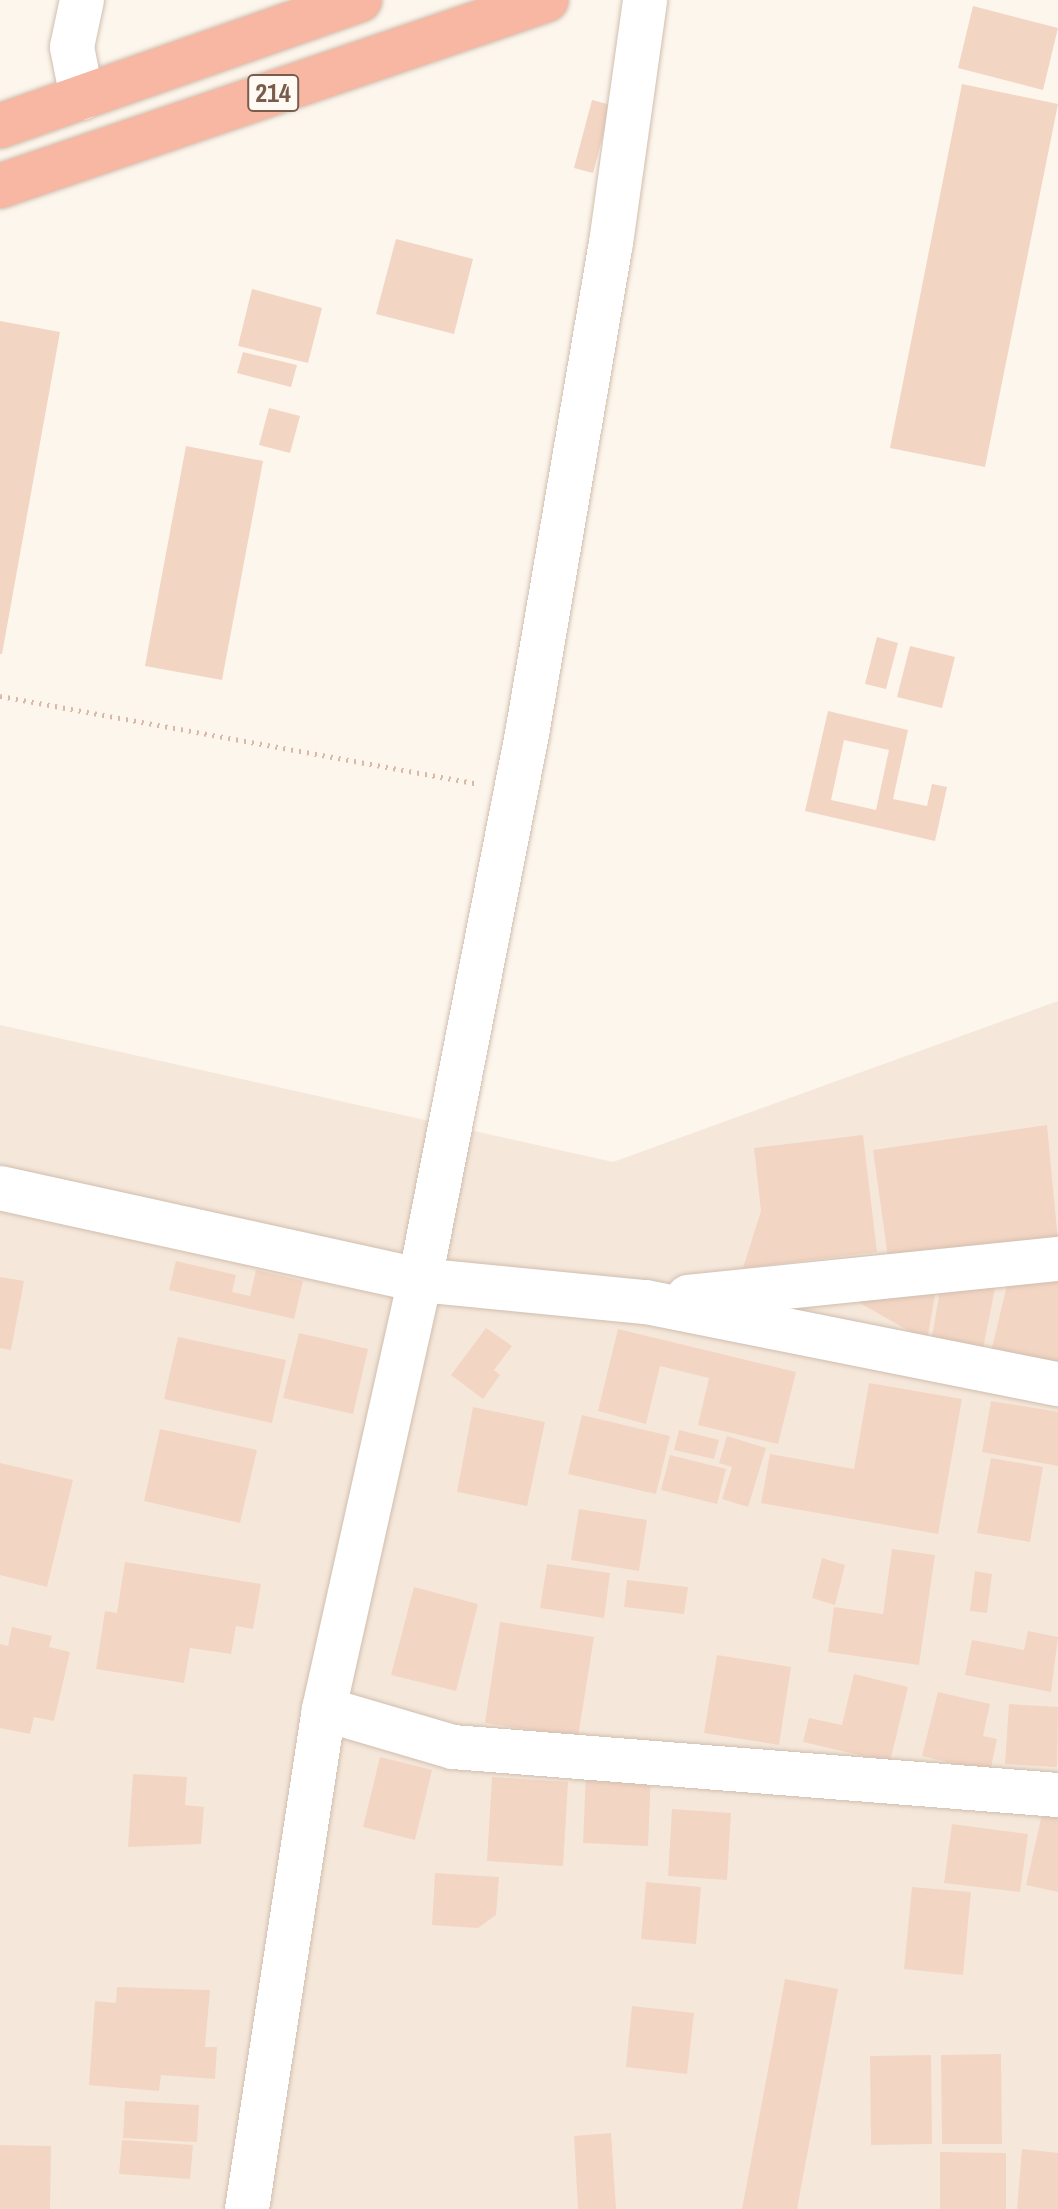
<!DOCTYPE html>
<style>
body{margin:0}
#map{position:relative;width:1058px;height:2209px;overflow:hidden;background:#fdf6ec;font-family:"Archivo Narrow",sans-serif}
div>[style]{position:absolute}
.residential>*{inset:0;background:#f5e8da}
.building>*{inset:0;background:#f3d5c3}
.path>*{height:5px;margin-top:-2.5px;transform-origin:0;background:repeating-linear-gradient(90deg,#d9b8a5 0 2px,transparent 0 8px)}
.roads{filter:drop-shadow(0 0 2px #d1beb0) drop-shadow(0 0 2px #d1beb0)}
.minor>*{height:44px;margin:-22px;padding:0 22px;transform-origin:22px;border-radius:22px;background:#fff}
.highway>*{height:44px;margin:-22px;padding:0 22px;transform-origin:22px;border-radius:22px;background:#f7b7a3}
span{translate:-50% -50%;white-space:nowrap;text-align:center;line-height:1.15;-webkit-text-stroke:6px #fffaf3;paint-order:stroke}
.shield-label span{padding:2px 6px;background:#fffaf3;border:2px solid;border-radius:6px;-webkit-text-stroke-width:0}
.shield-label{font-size:26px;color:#7a5c4d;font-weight:700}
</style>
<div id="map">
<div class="residential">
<div style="clip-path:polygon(1058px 1001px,1058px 2209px,0 2209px,0 1025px,613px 1162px)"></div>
</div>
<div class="building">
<div style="clip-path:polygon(973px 6px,1058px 28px,1043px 90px,958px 68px)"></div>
<div style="clip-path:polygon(962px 84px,1058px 104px,985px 467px,890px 448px)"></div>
<div style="clip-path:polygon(592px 100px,611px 105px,593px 173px,574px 168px)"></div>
<div style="clip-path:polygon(396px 239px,473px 259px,454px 334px,376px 314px)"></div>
<div style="clip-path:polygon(252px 289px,322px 308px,308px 363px,238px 346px)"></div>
<div style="clip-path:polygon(0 321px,60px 332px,2px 654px,0 654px)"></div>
<div style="clip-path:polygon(243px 352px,297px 365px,291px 387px,237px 373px)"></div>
<div style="clip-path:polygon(269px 408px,300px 416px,290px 453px,259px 445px)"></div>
<div style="clip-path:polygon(186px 446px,263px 461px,222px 680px,145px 666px)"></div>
<div style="clip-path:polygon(877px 637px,898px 643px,886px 689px,865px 684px)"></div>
<div style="clip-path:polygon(910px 646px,955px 657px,942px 708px,897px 697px)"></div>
<div style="clip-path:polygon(evenodd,828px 711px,908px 730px,893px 799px,927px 806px,932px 784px,947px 787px,935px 841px,805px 811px,828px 711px,844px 740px,889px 750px,876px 810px,831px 800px,844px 740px)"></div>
<div style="clip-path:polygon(1047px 1125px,1058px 1241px,889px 1265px,873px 1150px)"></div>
<div style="clip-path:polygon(863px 1135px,877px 1252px,743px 1268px,761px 1211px,754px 1148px)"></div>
<div style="clip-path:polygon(176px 1261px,236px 1275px,232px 1292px,250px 1296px,256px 1270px,303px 1281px,294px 1319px,169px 1290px)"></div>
<div style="clip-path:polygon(1058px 1276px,1058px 1368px,990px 1356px,1008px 1281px)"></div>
<div style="clip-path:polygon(0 1277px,24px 1281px,11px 1350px,0 1348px)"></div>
<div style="clip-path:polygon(997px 1278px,981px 1359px,930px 1349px,941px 1284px)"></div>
<div style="clip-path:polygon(937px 1283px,927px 1341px,849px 1297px)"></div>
<div style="clip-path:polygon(486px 1328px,512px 1346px,494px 1370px,500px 1375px,483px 1399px,451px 1375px)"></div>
<div style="clip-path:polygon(618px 1329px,796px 1372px,778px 1444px,698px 1425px,709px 1378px,660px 1366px,646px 1424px,598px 1411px)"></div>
<div style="clip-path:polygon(299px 1333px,368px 1349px,353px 1414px,283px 1398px)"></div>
<div style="clip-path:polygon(178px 1337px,286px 1360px,272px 1423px,164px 1399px)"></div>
<div style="clip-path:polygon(869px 1383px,962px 1399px,938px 1534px,761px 1503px,770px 1454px,854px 1469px)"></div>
<div style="clip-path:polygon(991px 1401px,1058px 1412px,1058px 1466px,982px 1452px)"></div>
<div style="clip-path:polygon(473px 1407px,545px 1422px,527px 1506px,457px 1492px)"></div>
<div style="clip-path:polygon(582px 1415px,670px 1436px,656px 1494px,568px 1474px)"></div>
<div style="clip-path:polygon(160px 1429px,257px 1450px,240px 1523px,144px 1501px)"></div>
<div style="clip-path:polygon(679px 1430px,719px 1440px,714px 1459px,674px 1450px)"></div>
<div style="clip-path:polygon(727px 1436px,766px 1448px,748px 1507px,722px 1499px,732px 1467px,719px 1463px)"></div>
<div style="clip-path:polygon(670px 1455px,726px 1469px,717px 1504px,661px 1490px)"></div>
<div style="clip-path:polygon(991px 1458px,1043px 1467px,1030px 1542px,977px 1533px)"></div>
<div style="clip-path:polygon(0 1463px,73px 1480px,47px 1587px,0 1575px)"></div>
<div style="clip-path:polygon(579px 1509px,647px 1520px,639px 1571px,571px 1560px)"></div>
<div style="clip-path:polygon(892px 1549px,935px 1555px,919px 1665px,828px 1652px,834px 1607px,883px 1614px)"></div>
<div style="clip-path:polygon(822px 1558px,845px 1565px,835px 1605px,812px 1598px)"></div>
<div style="clip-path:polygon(125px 1562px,261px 1584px,253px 1629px,236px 1626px,231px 1654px,190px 1648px,184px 1683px,96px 1669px,105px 1611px,117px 1613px)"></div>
<div style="clip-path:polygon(547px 1564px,610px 1573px,604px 1618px,540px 1608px)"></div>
<div style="clip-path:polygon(975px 1571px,992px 1574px,987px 1613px,970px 1611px)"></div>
<div style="clip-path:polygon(627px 1580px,688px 1587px,684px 1614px,624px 1607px)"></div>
<div style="clip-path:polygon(414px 1587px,478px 1604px,456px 1691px,391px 1675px)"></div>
<div style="clip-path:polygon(500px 1622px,594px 1637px,578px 1737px,485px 1723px)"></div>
<div style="clip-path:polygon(12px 1627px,52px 1636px,49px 1647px,70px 1652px,54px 1721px,34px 1717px,30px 1734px,0 1728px,0 1644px,8px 1646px)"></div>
<div style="clip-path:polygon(1028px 1631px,1058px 1637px,1051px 1692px,965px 1675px,972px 1640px,1024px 1650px)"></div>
<div style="clip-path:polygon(717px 1655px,791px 1667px,779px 1745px,704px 1733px)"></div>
<div style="clip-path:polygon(854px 1674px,908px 1687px,890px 1762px,803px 1742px,809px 1718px,842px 1725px)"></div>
<div style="clip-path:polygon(938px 1692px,990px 1704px,983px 1736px,997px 1739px,990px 1772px,922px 1756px)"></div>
<div style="clip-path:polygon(1009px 1704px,1058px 1707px,1057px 1767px,1005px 1764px)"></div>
<div style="clip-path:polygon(380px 1757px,432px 1770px,415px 1840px,363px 1827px)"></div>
<div style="clip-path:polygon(586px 1773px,651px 1776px,648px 1846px,583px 1843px)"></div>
<div style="clip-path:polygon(133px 1774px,187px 1777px,185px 1805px,204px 1807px,201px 1844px,128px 1847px)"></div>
<div style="clip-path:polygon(492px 1777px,568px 1782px,563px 1866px,487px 1861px)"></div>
<div style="clip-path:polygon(672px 1809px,731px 1813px,727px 1880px,668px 1876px)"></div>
<div style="clip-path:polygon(1043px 1810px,1058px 1813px,1058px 1892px,1026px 1885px)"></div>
<div style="clip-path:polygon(952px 1824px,1028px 1834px,1020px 1892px,944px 1883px)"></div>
<div style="clip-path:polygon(435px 1873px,499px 1877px,496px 1915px,478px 1928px,432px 1925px)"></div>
<div style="clip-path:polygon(646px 1882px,701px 1887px,696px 1944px,641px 1939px)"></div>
<div style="clip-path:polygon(912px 1887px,971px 1892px,963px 1975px,904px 1969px)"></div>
<div style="clip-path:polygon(785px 1979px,838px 1989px,797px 2209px,742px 2209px)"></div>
<div style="clip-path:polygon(117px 1987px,210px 1990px,205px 2047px,217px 2047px,215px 2079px,161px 2075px,159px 2091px,89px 2085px,95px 2001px,116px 2003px)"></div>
<div style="clip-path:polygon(632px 2006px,694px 2013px,687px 2074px,626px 2067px)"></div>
<div style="clip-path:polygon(1001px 2054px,1002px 2144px,942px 2144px,941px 2055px)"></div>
<div style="clip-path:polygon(931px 2055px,932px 2144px,871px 2145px,870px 2056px)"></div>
<div style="clip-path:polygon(125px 2101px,199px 2105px,197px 2142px,123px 2138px)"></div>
<div style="clip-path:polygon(611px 2133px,616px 2209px,578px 2209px,574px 2136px)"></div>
<div style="clip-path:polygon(122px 2140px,193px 2145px,190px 2179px,119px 2174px)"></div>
<div style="clip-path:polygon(0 2145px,51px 2146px,50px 2209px,0 2209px)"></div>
<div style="clip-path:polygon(1022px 2149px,1058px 2153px,1058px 2209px,1017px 2209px)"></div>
<div style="clip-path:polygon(940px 2152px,1006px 2153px,1006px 2209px,940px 2209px)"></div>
</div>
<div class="path">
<div style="left:0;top:696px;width:486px;rotate:10.4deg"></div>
</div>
<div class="roads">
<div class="minor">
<div style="left:82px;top:98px;width:52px;rotate:-101.1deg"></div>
<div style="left:72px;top:47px;width:48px;rotate:-78deg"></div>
<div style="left:0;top:1188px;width:430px;rotate:12.4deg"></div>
<div style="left:420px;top:1280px;width:227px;rotate:5.6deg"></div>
<div style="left:646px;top:1302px;width:420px;rotate:11.3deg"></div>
<div style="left:688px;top:1297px;width:372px;rotate:-5.9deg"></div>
<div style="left:324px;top:1709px;width:134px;rotate:16.4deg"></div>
<div style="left:453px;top:1747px;width:607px;rotate:4.54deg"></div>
<div style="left:247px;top:2209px;width:506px;rotate:-81.25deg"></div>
<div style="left:324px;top:1709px;width:440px;rotate:-77.4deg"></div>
<div style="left:420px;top:1280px;width:556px;rotate:-78.91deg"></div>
<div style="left:527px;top:734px;width:498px;rotate:-80.3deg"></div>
<div style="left:611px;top:243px;width:245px;rotate:-82deg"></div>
</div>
<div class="highway">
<div style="left:0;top:126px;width:381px;rotate:-19.3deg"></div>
<div style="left:0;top:186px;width:577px;rotate:-18.81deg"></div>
</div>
</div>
<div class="shield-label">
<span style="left:273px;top:93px">214</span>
</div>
</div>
